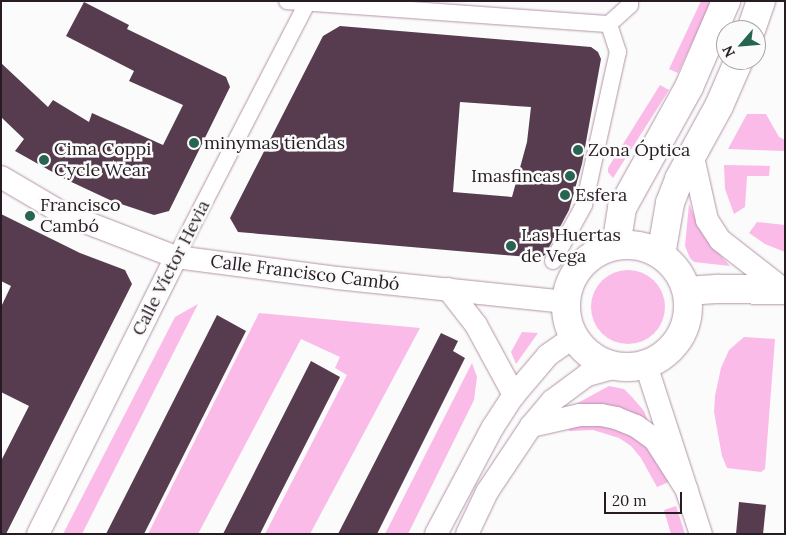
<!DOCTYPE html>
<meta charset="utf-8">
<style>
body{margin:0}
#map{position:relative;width:786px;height:535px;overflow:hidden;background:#fafbfa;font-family:Lora,serif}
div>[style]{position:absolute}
.green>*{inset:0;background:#fabbe8}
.round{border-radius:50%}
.building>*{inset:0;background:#573c4f}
.roads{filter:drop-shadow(0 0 1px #b494aa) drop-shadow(0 0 1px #b494aa)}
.pedestrian>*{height:16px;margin:-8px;padding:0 8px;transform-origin:8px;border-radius:8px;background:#fff}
.minor>*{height:22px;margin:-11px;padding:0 11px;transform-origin:11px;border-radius:11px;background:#fff}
.secondary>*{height:28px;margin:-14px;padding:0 14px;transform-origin:14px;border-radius:14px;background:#fff}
.secondary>.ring{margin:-14px;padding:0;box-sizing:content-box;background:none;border:28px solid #fff;border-radius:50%}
.dots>*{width:14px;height:14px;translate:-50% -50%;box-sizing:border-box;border:2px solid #fafbfa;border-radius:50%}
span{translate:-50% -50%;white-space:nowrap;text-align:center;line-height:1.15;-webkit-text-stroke:5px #fafbfa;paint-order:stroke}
.poi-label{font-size:18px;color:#281c24}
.left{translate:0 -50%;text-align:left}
.right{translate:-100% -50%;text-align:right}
.street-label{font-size:18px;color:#281c24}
.frame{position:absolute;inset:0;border:2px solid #281c24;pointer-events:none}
.north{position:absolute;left:716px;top:20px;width:50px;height:50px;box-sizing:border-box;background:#fafbfa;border:1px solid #a6a2a4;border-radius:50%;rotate:243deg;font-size:14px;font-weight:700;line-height:20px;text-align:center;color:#281c24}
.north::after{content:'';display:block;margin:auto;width:18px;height:22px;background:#276552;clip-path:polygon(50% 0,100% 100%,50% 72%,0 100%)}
.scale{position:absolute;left:604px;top:492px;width:78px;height:22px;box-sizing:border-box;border:2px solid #281c24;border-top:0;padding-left:6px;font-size:15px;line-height:18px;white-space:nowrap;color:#281c24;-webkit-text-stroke:4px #fafbfa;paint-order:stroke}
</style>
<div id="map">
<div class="green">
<div style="clip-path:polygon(701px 1px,712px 1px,678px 73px,669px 69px)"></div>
<div style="clip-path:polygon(660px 85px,669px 90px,613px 178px,608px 172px,608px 168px)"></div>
<div style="clip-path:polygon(747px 114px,766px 114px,779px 137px,785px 140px,785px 151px,728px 149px)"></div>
<div style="clip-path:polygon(724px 165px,770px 166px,769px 176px,747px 176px,745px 207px,734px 214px,725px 189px)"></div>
<div style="clip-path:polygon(689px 204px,703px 235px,730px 266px,694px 262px,690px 258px,685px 246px)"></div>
<div style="clip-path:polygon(757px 222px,785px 225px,785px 252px,765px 244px,749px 233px)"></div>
<div class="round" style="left:591px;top:270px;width:74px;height:74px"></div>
<div style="clip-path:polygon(198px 304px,82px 534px,63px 534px,175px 317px)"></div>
<div style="clip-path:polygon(259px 313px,420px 328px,310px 534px,265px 534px,347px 375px,335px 368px,340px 357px,301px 339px,198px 534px,148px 534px)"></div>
<div style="clip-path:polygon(522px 332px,538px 333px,516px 364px,511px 352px)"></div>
<div style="clip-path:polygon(744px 337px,775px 339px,765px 469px,761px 472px,727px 468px,722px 456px,714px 412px,715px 396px,721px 368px,729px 350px)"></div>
<div style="clip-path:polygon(472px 363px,477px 377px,474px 400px,408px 534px,385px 534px)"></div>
<div style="clip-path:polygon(609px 386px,624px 389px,632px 397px,644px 411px,649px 423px,574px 405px)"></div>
<div style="clip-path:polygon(580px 424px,603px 425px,631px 435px,650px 450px,669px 482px,657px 487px,641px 458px,631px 446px,619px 438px,593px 430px,569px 431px,568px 427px)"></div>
<div style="clip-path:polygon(676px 506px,685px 534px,671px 534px,664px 510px)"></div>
</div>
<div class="building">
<div style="clip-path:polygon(84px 2px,129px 25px,127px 29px,226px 77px,230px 87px,169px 211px,154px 215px,112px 201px,65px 179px,15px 151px,24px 139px,1px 117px,1px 63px,48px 107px,53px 100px,89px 122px,92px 113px,163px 145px,183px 105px,129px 81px,134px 71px,66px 36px)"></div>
<div style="clip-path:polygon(evenodd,340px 26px,591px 47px,598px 52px,601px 59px,582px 164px,569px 210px,545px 255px,540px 258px,238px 232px,230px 218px,323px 36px,340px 26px,460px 102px,531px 107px,527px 142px,512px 197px,453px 192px,460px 102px)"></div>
<div style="clip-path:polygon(1px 214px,80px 253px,125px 270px,132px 284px,6px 534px,1px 534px,1px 461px,29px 406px,1px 392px,1px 307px,11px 286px,1px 281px)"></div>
<div style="clip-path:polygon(217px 315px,246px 331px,144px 534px,106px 534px)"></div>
<div style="clip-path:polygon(441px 333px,458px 341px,453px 351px,465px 358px,377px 534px,338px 534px)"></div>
<div style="clip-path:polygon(311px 361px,340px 377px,274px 506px,260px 534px,223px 534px)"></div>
<div style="clip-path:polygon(739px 502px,766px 505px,763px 534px,736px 534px)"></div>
</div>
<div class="roads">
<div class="pedestrian">
<div style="left:287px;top:1px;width:323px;rotate:4.1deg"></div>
<div style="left:176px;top:257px;width:286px;rotate:-62.7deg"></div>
<div style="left:553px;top:261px;width:64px;rotate:-61deg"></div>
<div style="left:584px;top:205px;width:157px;rotate:-77.5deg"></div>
<div style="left:618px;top:52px;width:29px;rotate:-108deg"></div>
<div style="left:609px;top:24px;width:28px;rotate:-42deg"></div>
<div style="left:630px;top:5px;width:4px;rotate:-90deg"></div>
</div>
<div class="minor">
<div style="left:692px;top:153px;width:69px;rotate:77.4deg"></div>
<div style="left:707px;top:220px;width:24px;rotate:57deg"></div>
<div style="left:720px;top:240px;width:80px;rotate:37.9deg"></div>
<div style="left:1px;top:177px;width:71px;rotate:30.5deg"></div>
<div style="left:62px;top:213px;width:122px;rotate:21.1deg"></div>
<div style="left:176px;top:257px;width:162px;rotate:7.4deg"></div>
<div style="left:337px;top:278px;width:230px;rotate:6deg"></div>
<div style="left:448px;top:289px;width:46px;rotate:52.1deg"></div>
<div style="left:476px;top:325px;width:80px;rotate:61.5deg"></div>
<div style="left:646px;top:365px;width:178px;rotate:72deg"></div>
<div style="left:531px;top:426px;width:50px;rotate:-12.7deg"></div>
<div style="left:580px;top:415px;width:21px"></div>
<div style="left:601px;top:415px;width:15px;rotate:11deg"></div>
<div style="left:616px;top:418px;width:22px;rotate:22deg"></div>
<div style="left:636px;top:426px;width:24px;rotate:36deg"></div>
<div style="left:655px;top:440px;width:59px;rotate:57.4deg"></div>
<div style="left:38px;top:534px;width:309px;rotate:-63.5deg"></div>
<div style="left:436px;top:534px;width:121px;rotate:-62deg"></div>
<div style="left:493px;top:427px;width:38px;rotate:-57deg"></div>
<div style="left:514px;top:395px;width:52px;rotate:-49.6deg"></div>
<div style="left:548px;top:355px;width:32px;rotate:-35deg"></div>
<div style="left:467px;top:534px;width:47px;rotate:-64.5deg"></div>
<div style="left:487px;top:492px;width:79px;rotate:-56.3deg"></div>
<div style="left:531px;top:426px;width:33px;rotate:-50deg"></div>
<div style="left:552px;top:401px;width:44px;rotate:-36.6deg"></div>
<div style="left:587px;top:375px;width:31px;rotate:-15deg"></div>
</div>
<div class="secondary">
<div style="left:751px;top:30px;width:31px;rotate:-71deg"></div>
<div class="ring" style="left:566px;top:245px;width:94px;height:94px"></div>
<div style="left:616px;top:246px;width:38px;rotate:-81deg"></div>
<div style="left:622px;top:208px;width:138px;rotate:-61deg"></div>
<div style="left:689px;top:87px;width:94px;rotate:-66.7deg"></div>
<div style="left:661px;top:255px;width:53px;rotate:-80.2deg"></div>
<div style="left:670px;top:203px;width:26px;rotate:-69deg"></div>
<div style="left:679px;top:179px;width:83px;rotate:-61.3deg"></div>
<div style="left:719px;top:106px;width:50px;rotate:-66.5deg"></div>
<div style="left:687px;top:291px;width:32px;rotate:-4deg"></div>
<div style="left:719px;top:289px;width:66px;rotate:0.9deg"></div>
</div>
</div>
<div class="dots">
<div style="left:194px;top:143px;background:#276552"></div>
<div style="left:578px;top:150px;background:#276552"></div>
<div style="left:44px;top:160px;background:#276552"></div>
<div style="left:570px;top:176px;background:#276552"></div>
<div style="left:565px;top:195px;background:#276552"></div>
<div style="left:30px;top:216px;background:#276552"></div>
<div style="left:511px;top:246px;background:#276552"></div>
</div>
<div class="poi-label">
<span class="left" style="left:204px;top:143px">minymas tiendas</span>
<span class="left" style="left:54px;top:160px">Cima Coppi<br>Cycle Wear</span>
<span class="left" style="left:588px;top:150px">Zona Óptica</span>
<span class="right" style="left:560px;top:176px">Imasfincas</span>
<span class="left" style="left:575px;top:195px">Esfera</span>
<span class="left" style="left:40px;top:216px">Francisco<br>Cambó</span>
<span class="left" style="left:521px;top:246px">Las Huertas<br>de Vega</span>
</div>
<div class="street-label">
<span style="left:171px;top:268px;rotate:-63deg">Calle Víctor Hevia</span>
<span style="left:305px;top:273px;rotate:7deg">Calle Francisco Cambó</span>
</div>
<div class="frame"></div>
<div class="north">N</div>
<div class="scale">20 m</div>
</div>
